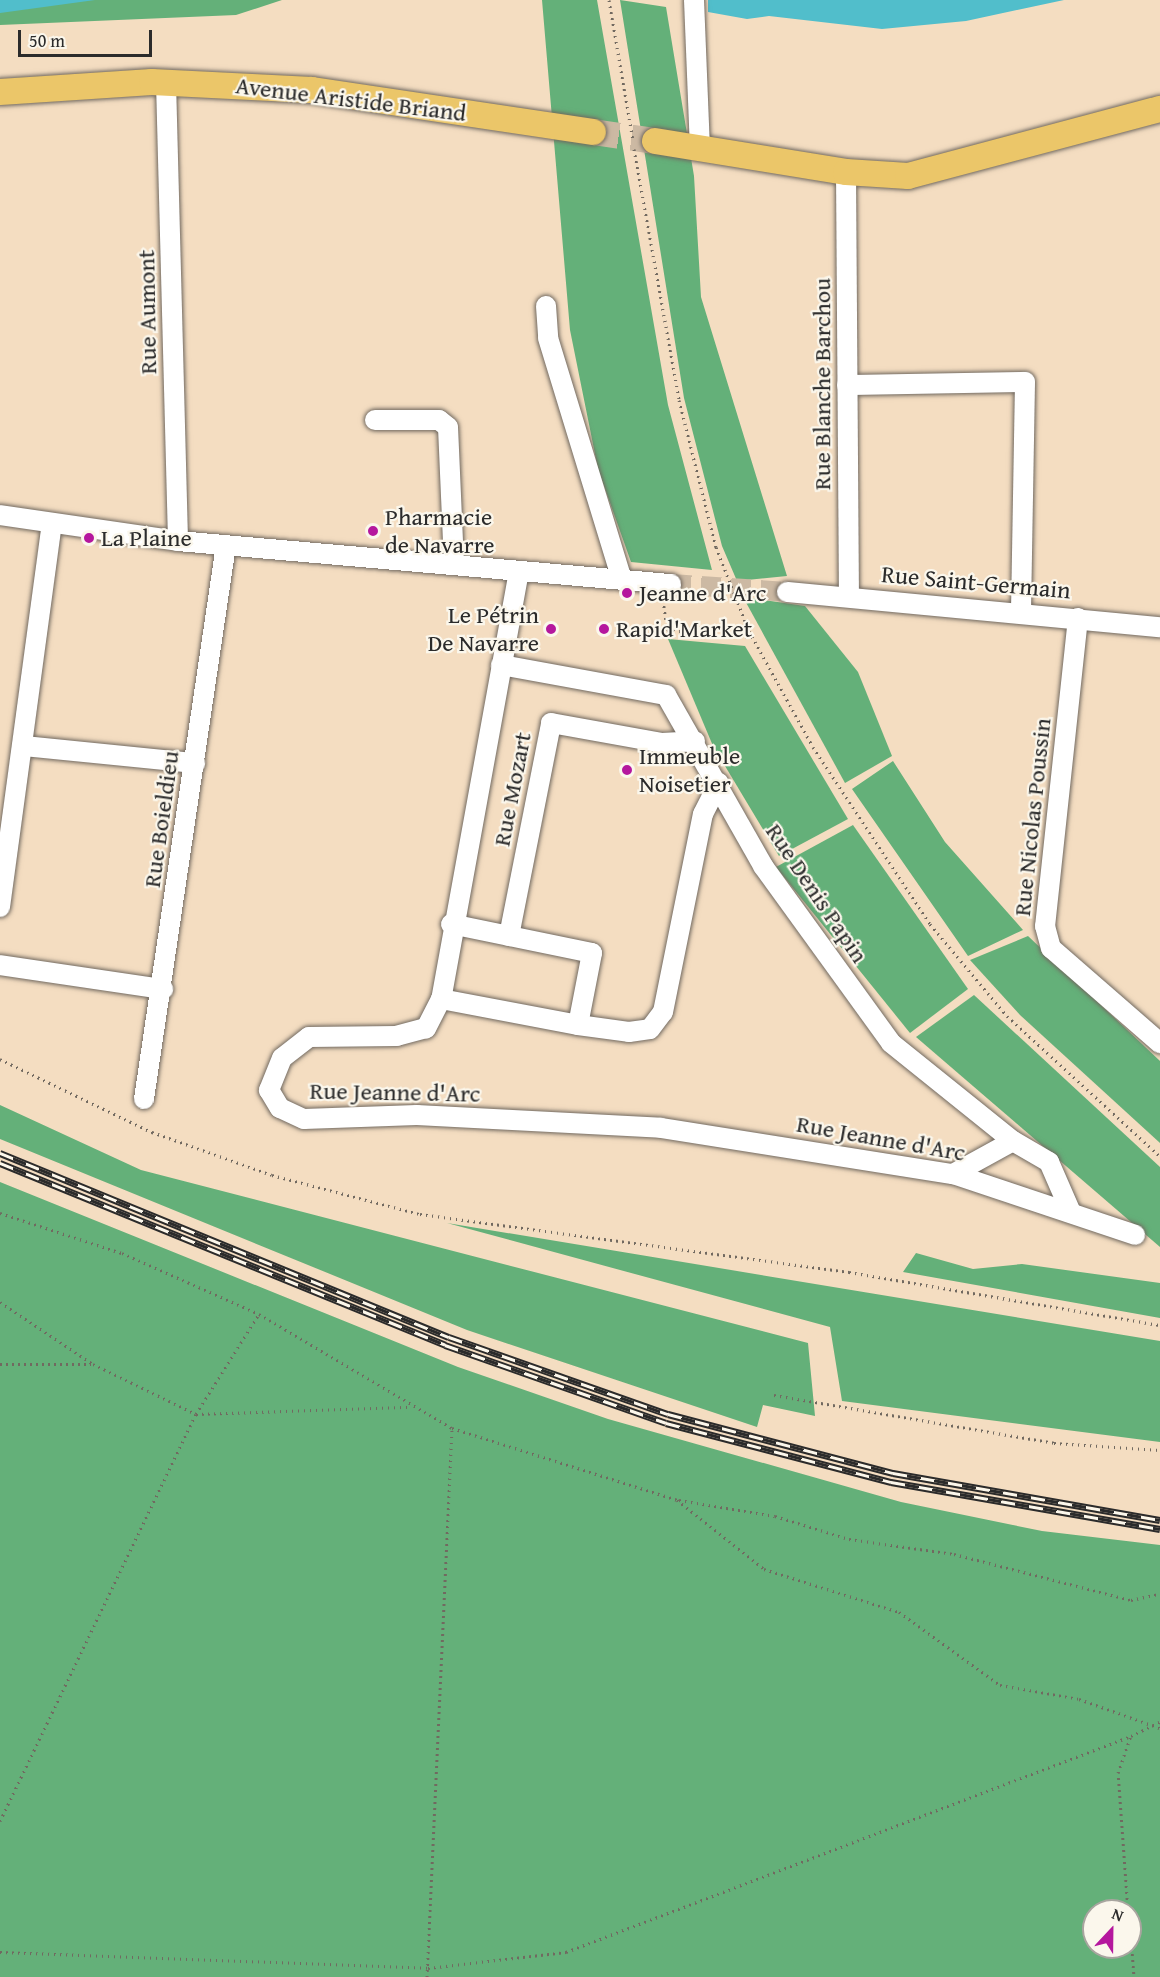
<!DOCTYPE html>
<meta charset="utf-8">
<style>
body{margin:0}
#map{position:relative;width:1160px;height:1977px;overflow:hidden;background:#f4ddc1;font-family:"Gentium Book Plus",serif}
div>[style]{position:absolute}
.forest>*{inset:0;background:#64b079}
.water>*{inset:0;background:#51becb}
.minor-tunnel>*{height:20px;margin-top:-10px;transform-origin:0;background:repeating-linear-gradient(90deg,#ccb9a3 0 20px,transparent 0 30px)}
.major-tunnel>*{height:26px;margin-top:-13px;transform-origin:0;background:repeating-linear-gradient(90deg,#ccb9a3 0 26px,transparent 0 39px)}
.path>*{height:3px;margin-top:-1.5px;transform-origin:0;background:repeating-linear-gradient(90deg,#716960 0 1.5px,transparent 0 6px)}
.roads{filter:drop-shadow(0 0 2px #716960) drop-shadow(0 0 2px #716960)}
.minor>*{height:20px;margin:-10px;padding:0 10px;transform-origin:10px;border-radius:10px;background:#fff}
.major>*{height:26px;margin:-13px;padding:0 13px;transform-origin:13px;border-radius:13px;background:#ebc669}
.rail>*{height:7px;margin-top:-3.5px;transform-origin:0;background:repeating-linear-gradient(90deg,#fbf7ec 0 14px,#2b2b2b 0 28px);box-sizing:border-box;border-block:2px solid #2b2b2b}
.path-bridge>*{height:3px;margin-top:-1.5px;transform-origin:0;background:repeating-linear-gradient(90deg,#716960 0 1.5px,transparent 0 6px)}
.dots>*{width:16px;height:16px;translate:-50% -50%;box-sizing:border-box;border:3px solid #fbf7ec;border-radius:50%}
span{translate:-50% -50%;white-space:nowrap;text-align:center;line-height:1.15;-webkit-text-stroke:4.5px #fbf7ec;paint-order:stroke}
.street-label{font-size:24px;color:#2b2b2b}
.poi-label{font-size:24px;color:#2b2b2b}
.left{translate:0 -50%;text-align:left}
.right{translate:-100% -50%;text-align:right}
.north{position:absolute;left:1082px;top:1899px;width:60px;height:60px;box-sizing:border-box;background:#fbf7ec;border:2px solid #a8a59f;border-radius:50%;rotate:22deg;font-size:16px;font-weight:700;line-height:24px;text-align:center;color:#2b2b2b}
.north::after{content:'';display:block;margin:auto;width:21px;height:27px;background:#b5179e;clip-path:polygon(50% 0,100% 100%,50% 72%,0 100%)}
.scale{position:absolute;left:18px;top:30px;width:134px;height:27px;box-sizing:border-box;border:3px solid #2b2b2b;border-top:0;padding-left:8px;font-size:18px;line-height:21px;white-space:nowrap;color:#2b2b2b;-webkit-text-stroke:4px #fbf7ec;paint-order:stroke}
</style>
<div id="map">
<div class="forest">
<div style="clip-path:polygon(0 0,282px 0,236px 15px,0 25px)"></div>
<div style="clip-path:polygon(542px 0,597px 0,668px 405px,712px 570px,631px 562px,598px 469px,570px 330px)"></div>
<div style="clip-path:polygon(620px 0,666px 7px,694px 176px,701px 297px,787px 576px,737px 581px,722px 546px,684px 398px)"></div>
<div style="clip-path:polygon(743px 597px,805px 606px,858px 672px,892px 756px,845px 783px)"></div>
<div style="clip-path:polygon(668px 639px,745px 646px,848px 819px,779px 856px,713px 746px)"></div>
<div style="clip-path:polygon(893px 761px,945px 842px,1023px 930px,968px 956px,852px 789px)"></div>
<div style="clip-path:polygon(853px 825px,968px 989px,910px 1033px,776px 867px)"></div>
<div style="clip-path:polygon(1028px 936px,1160px 1061px,1160px 1143px,1020px 1015px,970px 960px)"></div>
<div style="clip-path:polygon(974px 995px,1160px 1167px,1160px 1247px,916px 1037px)"></div>
<div style="clip-path:polygon(0 1105px,141px 1170px,808px 1343px,815px 1416px,763px 1405px,757px 1427px,467px 1330px,0 1139px)"></div>
<div style="clip-path:polygon(evenodd,0 1182px,458px 1367px,608px 1419px,901px 1502px,1042px 1531px,1160px 1545px,1160px 1977px,0 1977px,0 1182px,1094px 1911px,1130px 1911px,1130px 1947px,1094px 1947px,1094px 1911px)"></div>
<div style="clip-path:polygon(447px 1223px,1160px 1341px,1160px 1442px,842px 1401px,830px 1327px)"></div>
<div style="clip-path:polygon(916px 1253px,973px 1269px,1022px 1264px,1160px 1283px,1160px 1318px,903px 1272px)"></div>
</div>
<div class="water">
<div style="clip-path:polygon(0 0,95px 0,0 13px)"></div>
<div style="clip-path:polygon(708px 0,1064px 0,966px 21px,882px 29px,769px 16px,747px 19px,708px 12px)"></div>
</div>
<div class="minor-tunnel">
<div style="left:671px;top:584px;width:116px;rotate:3.9deg"></div>
</div>
<div class="major-tunnel">
<div style="left:593px;top:132px;width:63px;rotate:8.3deg"></div>
</div>
<div class="path">
<div style="left:609px;top:0;width:142px;rotate:80.3deg"></div>
<div style="left:634px;top:149px;width:255px;rotate:79.8deg"></div>
<div style="left:679px;top:400px;width:152px;rotate:75.9deg"></div>
<div style="left:663px;top:600px;width:30px;rotate:82deg"></div>
<div style="left:667px;top:630px;width:85px;rotate:4.7deg"></div>
<div style="left:749px;top:631px;width:132px;rotate:61.1deg"></div>
<div style="left:813px;top:747px;width:212px;rotate:56.5deg"></div>
<div style="left:930px;top:924px;width:120px;rotate:50.1deg"></div>
<div style="left:1007px;top:1016px;width:207px;rotate:42.5deg"></div>
<div style="left:0;top:1059px;width:169px;rotate:25.7deg"></div>
<div style="left:152px;top:1132px;width:127px;rotate:19.7deg"></div>
<div style="left:272px;top:1175px;width:153px;rotate:14.8deg"></div>
<div style="left:420px;top:1214px;width:433px;rotate:7.7deg"></div>
<div style="left:849px;top:1272px;width:315px;rotate:9.7deg"></div>
<div style="left:0;top:1213px;width:128px;rotate:18.2deg"></div>
<div style="left:122px;top:1253px;width:150px;rotate:24deg"></div>
<div style="left:259px;top:1314px;width:224px;rotate:30.6deg"></div>
<div style="left:452px;top:1428px;width:236px;rotate:17.7deg"></div>
<div style="left:677px;top:1500px;width:111px;rotate:38.4deg"></div>
<div style="left:764px;top:1569px;width:142px;rotate:17.7deg"></div>
<div style="left:899px;top:1612px;width:125px;rotate:35.9deg"></div>
<div style="left:1000px;top:1685px;width:80px;rotate:10deg"></div>
<div style="left:1079px;top:1699px;width:86px;rotate:19.7deg"></div>
<div style="left:0;top:1302px;width:112px;rotate:33.7deg"></div>
<div style="left:93px;top:1364px;width:114px;rotate:25.9deg"></div>
<div style="left:196px;top:1414px;width:216px;rotate:-1.9deg"></div>
<div style="left:0;top:1364px;width:91px"></div>
<div style="left:774px;top:1395px;width:284px;rotate:9.7deg"></div>
<div style="left:1054px;top:1443px;width:106px;rotate:3.8deg"></div>
<div style="left:679px;top:1500px;width:97px;rotate:9.5deg"></div>
<div style="left:775px;top:1516px;width:77px;rotate:17.3deg"></div>
<div style="left:849px;top:1539px;width:106px;rotate:8.1deg"></div>
<div style="left:954px;top:1554px;width:183px;rotate:14.6deg"></div>
<div style="left:1131px;top:1600px;width:30px;rotate:-12deg"></div>
<div style="left:0;top:1821px;width:452px;rotate:-64.3deg"></div>
<div style="left:196px;top:1414px;width:118px;rotate:-57.8deg"></div>
<div style="left:1128px;top:1911px;width:138px;rotate:-94.1deg"></div>
<div style="left:1118px;top:1773px;width:39px;rotate:-71deg"></div>
<div style="left:1131px;top:1736px;width:32px;rotate:-26deg"></div>
<div style="left:1130px;top:1924px;width:53px;rotate:85.7deg"></div>
<div style="left:0;top:1952px;width:428px;rotate:2.1deg"></div>
<div style="left:428px;top:1968px;width:139px;rotate:-6.6deg"></div>
<div style="left:566px;top:1952px;width:605px;rotate:-20.92deg"></div>
<div style="left:427px;top:1977px;width:550px;rotate:-87.39deg"></div>
</div>
<div class="roads">
<div class="minor">
<div style="left:694px;top:0;width:147px;rotate:87.7deg"></div>
<div style="left:166px;top:82px;width:459px;rotate:88.5deg"></div>
<div style="left:846px;top:172px;width:424px;rotate:89.6deg"></div>
<div style="left:546px;top:306px;width:32px;rotate:86deg"></div>
<div style="left:548px;top:338px;width:253px;rotate:73deg"></div>
<div style="left:847px;top:385px;width:178px;rotate:-1deg"></div>
<div style="left:1025px;top:382px;width:230px;rotate:91deg"></div>
<div style="left:375px;top:420px;width:64px"></div>
<div style="left:439px;top:420px;width:11px;rotate:38deg"></div>
<div style="left:448px;top:427px;width:138px;rotate:87.5deg"></div>
<div style="left:0;top:515px;width:180px;rotate:8.3deg"></div>
<div style="left:178px;top:541px;width:495px;rotate:5deg"></div>
<div style="left:519px;top:571px;width:435px;rotate:100.3deg"></div>
<div style="left:441px;top:999px;width:33px;rotate:117deg"></div>
<div style="left:426px;top:1028px;width:30px;rotate:165deg"></div>
<div style="left:397px;top:1036px;width:88px;rotate:179.3deg"></div>
<div style="left:309px;top:1037px;width:34px;rotate:142deg"></div>
<div style="left:282px;top:1058px;width:35px;rotate:112deg"></div>
<div style="left:269px;top:1090px;width:21px;rotate:59deg"></div>
<div style="left:280px;top:1108px;width:26px;rotate:25deg"></div>
<div style="left:304px;top:1119px;width:113px;rotate:-2deg"></div>
<div style="left:417px;top:1115px;width:244px;rotate:3deg"></div>
<div style="left:661px;top:1128px;width:296px;rotate:9deg"></div>
<div style="left:953px;top:1174px;width:192px;rotate:18.5deg"></div>
<div style="left:787px;top:592px;width:375px;rotate:5.4deg"></div>
<div style="left:1078px;top:618px;width:310px;rotate:96.1deg"></div>
<div style="left:1045px;top:926px;width:23px;rotate:75deg"></div>
<div style="left:1051px;top:948px;width:145px;rotate:41.1deg"></div>
<div style="left:501px;top:665px;width:168px;rotate:10.3deg"></div>
<div style="left:666px;top:695px;width:197px;rotate:60.4deg"></div>
<div style="left:763px;top:866px;width:218px;rotate:54.1deg"></div>
<div style="left:891px;top:1043px;width:156px;rotate:38.8deg"></div>
<div style="left:1013px;top:1141px;width:42px;rotate:30.3deg"></div>
<div style="left:1049px;top:1162px;width:52px;rotate:66.4deg"></div>
<div style="left:24px;top:746px;width:172px;rotate:5.7deg"></div>
<div style="left:0;top:907px;width:387px;rotate:-82.3deg"></div>
<div style="left:451px;top:924px;width:144px;rotate:11.6deg"></div>
<div style="left:592px;top:953px;width:73px;rotate:101deg"></div>
<div style="left:509px;top:936px;width:217px;rotate:-78.8deg"></div>
<div style="left:551px;top:723px;width:113px;rotate:10.2deg"></div>
<div style="left:662px;top:743px;width:33px;rotate:-3deg"></div>
<div style="left:0;top:965px;width:165px;rotate:8.4deg"></div>
<div style="left:441px;top:999px;width:139px;rotate:10.7deg"></div>
<div style="left:578px;top:1025px;width:51px;rotate:7.8deg"></div>
<div style="left:629px;top:1032px;width:21px;rotate:-8deg"></div>
<div style="left:650px;top:1029px;width:21px;rotate:-53deg"></div>
<div style="left:663px;top:1012px;width:202px;rotate:-78.6deg"></div>
<div style="left:703px;top:814px;width:35px;rotate:-63deg"></div>
<div style="left:144px;top:1099px;width:560px;rotate:-81.58deg"></div>
<div style="left:953px;top:1174px;width:68px;rotate:-28.8deg"></div>
</div>
<div class="major">
<div style="left:0;top:92px;width:152px;rotate:-3.8deg"></div>
<div style="left:152px;top:82px;width:160px;rotate:2.9deg"></div>
<div style="left:312px;top:90px;width:284px;rotate:8.5deg"></div>
<div style="left:655px;top:141px;width:193px;rotate:9.2deg"></div>
<div style="left:846px;top:172px;width:62px;rotate:3.7deg"></div>
<div style="left:908px;top:176px;width:261px;rotate:-14.9deg"></div>
</div>
</div>
<div class="rail">
<div style="left:0;top:1153px;width:485px;rotate:22.3deg"></div>
<div style="left:449px;top:1337px;width:232px;rotate:19.4deg"></div>
<div style="left:668px;top:1414px;width:233px;rotate:14.7deg"></div>
<div style="left:893px;top:1473px;width:271px;rotate:10deg"></div>
<div style="left:0;top:1163px;width:481px;rotate:22.2deg"></div>
<div style="left:445px;top:1345px;width:234px;rotate:19.4deg"></div>
<div style="left:666px;top:1423px;width:233px;rotate:14.7deg"></div>
<div style="left:891px;top:1482px;width:273px;rotate:9.9deg"></div>
</div>
<div class="path-bridge">
<div style="left:716px;top:547px;width:90px;rotate:68.6deg"></div>
</div>
<div class="dots">
<div style="left:373px;top:531px;background:#b5179e"></div>
<div style="left:89px;top:538px;background:#b5179e"></div>
<div style="left:627px;top:593px;background:#b5179e"></div>
<div style="left:551px;top:629px;background:#b5179e"></div>
<div style="left:604px;top:629px;background:#b5179e"></div>
<div style="left:627px;top:770px;background:#b5179e"></div>
</div>
<div class="street-label">
<span style="left:351px;top:99px;rotate:7deg">Avenue Aristide Briand</span>
<span style="left:147px;top:312px;rotate:-91deg">Rue Aumont</span>
<span style="left:822px;top:384px;rotate:-90deg">Rue Blanche Barchou</span>
<span style="left:976px;top:582px;rotate:5deg">Rue Saint-Germain</span>
<span style="left:512px;top:789px;rotate:-79deg">Rue Mozart</span>
<span style="left:1032px;top:817px;rotate:-84deg">Rue Nicolas Poussin</span>
<span style="left:161px;top:819px;rotate:-82deg">Rue Boieldieu</span>
<span style="left:817px;top:893px;rotate:56deg">Rue Denis Papin</span>
<span style="left:395px;top:1092px;rotate:1deg">Rue Jeanne d'Arc</span>
<span style="left:881px;top:1138px;rotate:10deg">Rue Jeanne d'Arc</span>
</div>
<div class="poi-label">
<span class="left" style="left:385px;top:531px">Pharmacie<br>de Navarre</span>
<span class="left" style="left:101px;top:538px">La Plaine</span>
<span class="left" style="left:639px;top:593px">Jeanne d'Arc</span>
<span class="right" style="left:539px;top:629px">Le Pétrin<br>De Navarre</span>
<span class="left" style="left:616px;top:629px">Rapid'Market</span>
<span class="left" style="left:639px;top:770px">Immeuble<br>Noisetier</span>
</div>
<div class="north">N</div>
<div class="scale">50 m</div>
</div>
